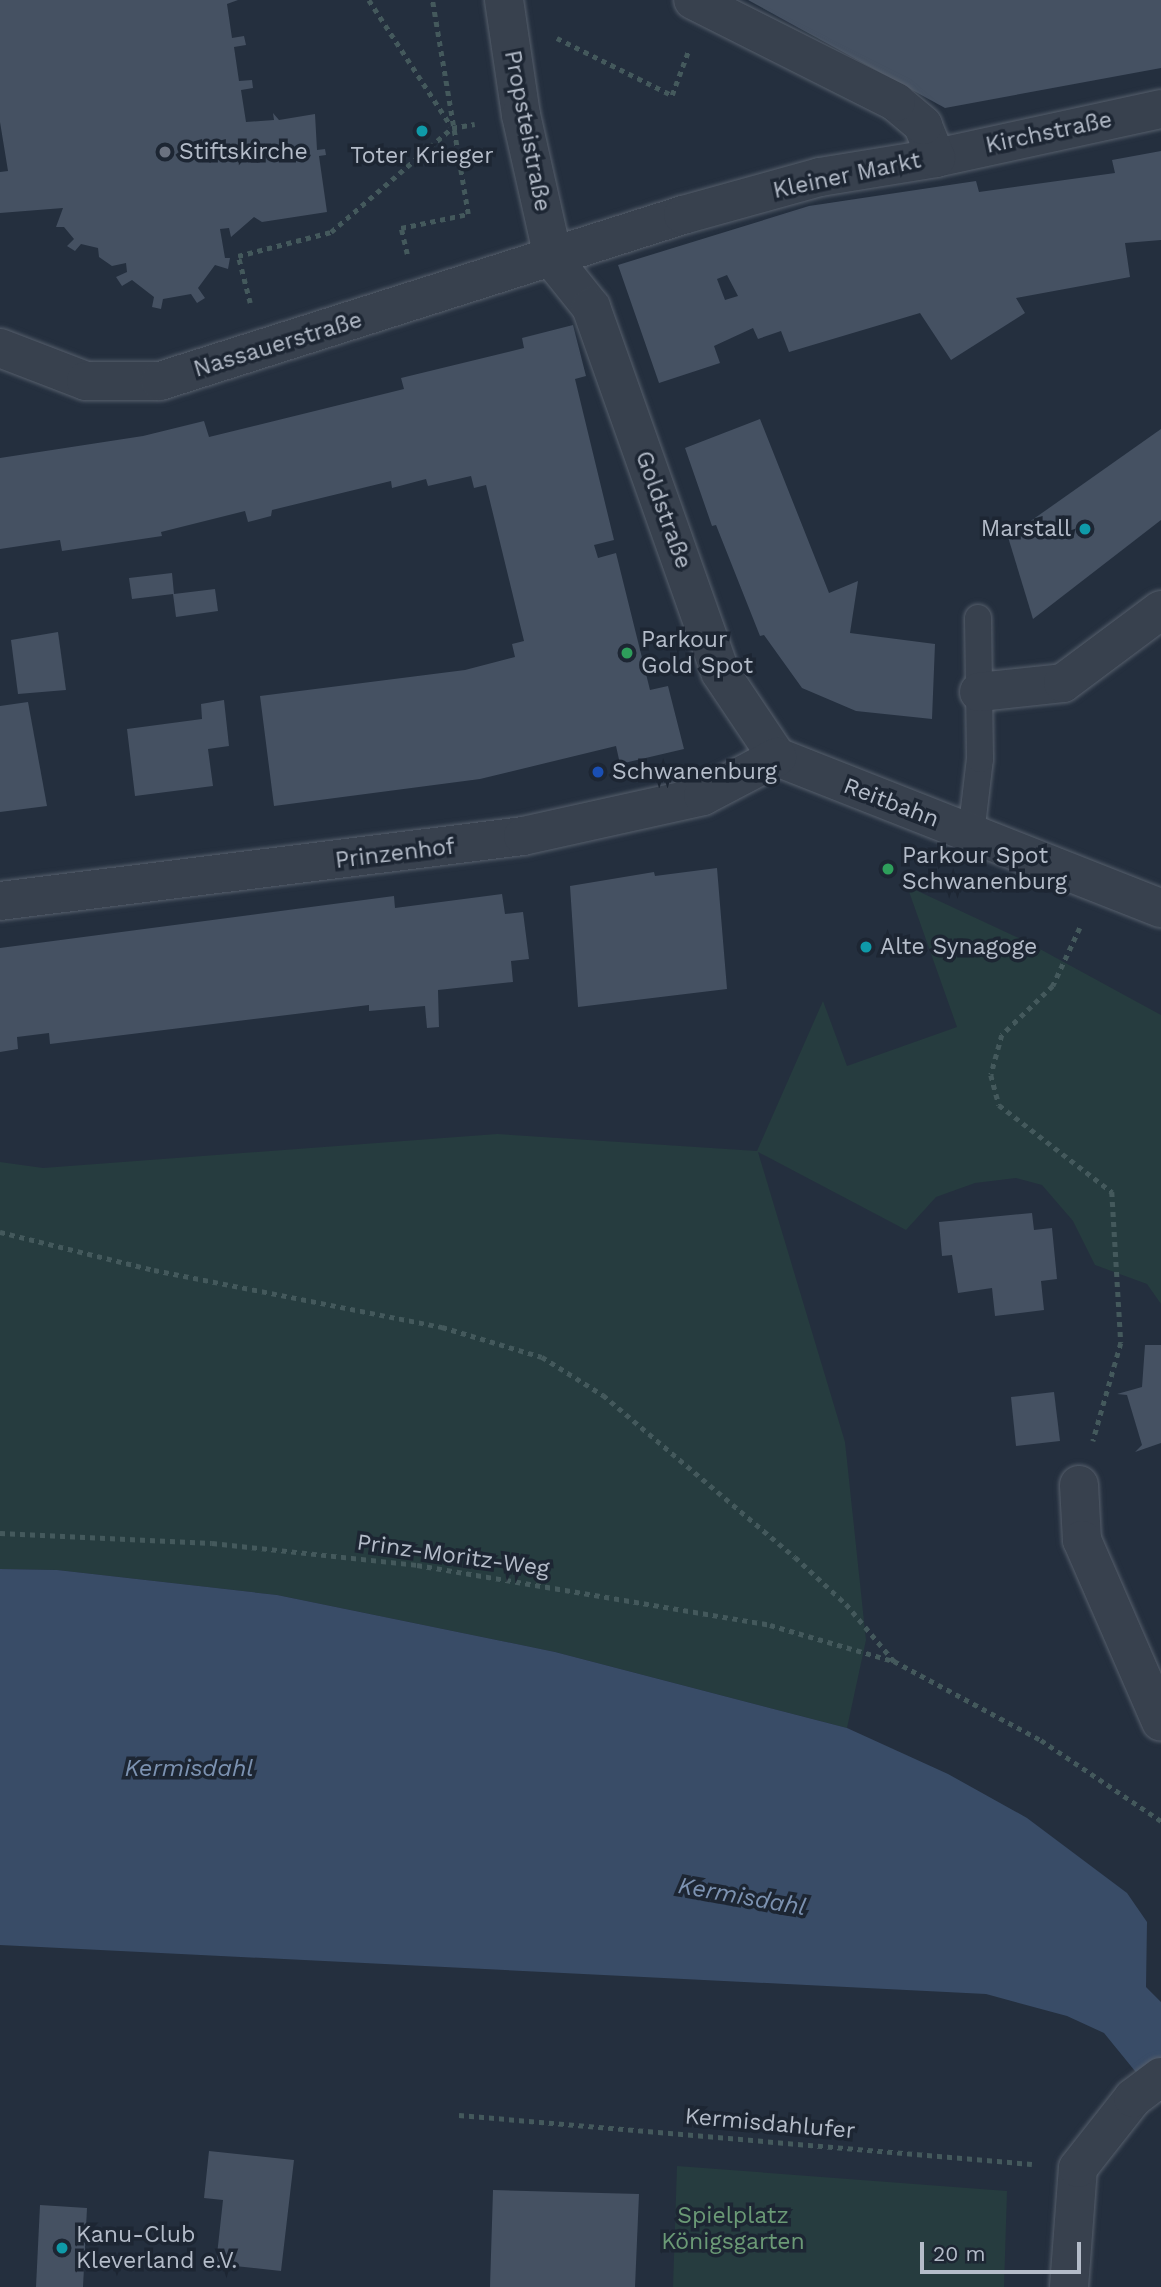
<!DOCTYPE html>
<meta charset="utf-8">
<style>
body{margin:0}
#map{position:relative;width:1161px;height:2287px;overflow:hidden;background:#242f3e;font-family:"Work Sans",sans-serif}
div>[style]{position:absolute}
.green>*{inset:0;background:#263c3f}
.water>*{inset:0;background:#394c67}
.building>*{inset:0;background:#455162}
.path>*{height:4.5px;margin-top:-2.25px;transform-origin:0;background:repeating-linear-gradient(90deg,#44595c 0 5px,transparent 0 10px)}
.roads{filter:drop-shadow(0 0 2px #565f6c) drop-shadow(0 0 2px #565f6c)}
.service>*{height:26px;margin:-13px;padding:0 13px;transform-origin:13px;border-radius:13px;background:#38414e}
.pedestrian>*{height:38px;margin:-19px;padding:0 19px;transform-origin:19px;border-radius:19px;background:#38414e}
.minor>*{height:38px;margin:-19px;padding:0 19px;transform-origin:19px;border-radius:19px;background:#38414e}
.dots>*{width:19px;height:19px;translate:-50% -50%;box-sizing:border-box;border:4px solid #1d2633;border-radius:50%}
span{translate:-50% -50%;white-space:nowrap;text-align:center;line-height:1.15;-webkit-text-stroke:7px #1d2633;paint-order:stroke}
.street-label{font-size:23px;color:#b4bcc9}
.poi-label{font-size:23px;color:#b4bcc9}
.left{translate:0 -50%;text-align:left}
.right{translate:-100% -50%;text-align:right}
.park-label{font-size:23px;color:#6b9a76}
.water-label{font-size:24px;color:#7c92b1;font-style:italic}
.scale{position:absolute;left:920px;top:2242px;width:161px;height:32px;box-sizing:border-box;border:4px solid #b4bcc9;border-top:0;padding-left:9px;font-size:21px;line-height:24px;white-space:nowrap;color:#b4bcc9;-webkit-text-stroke:5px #1d2633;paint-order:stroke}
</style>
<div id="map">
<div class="green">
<div style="clip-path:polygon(907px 886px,1027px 942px,1161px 1015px,1161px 1304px,1147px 1284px,1095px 1265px,1073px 1221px,1042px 1185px,1016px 1178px,975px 1183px,936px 1197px,906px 1230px,758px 1152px,845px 1442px,866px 1640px,847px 1728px,555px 1652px,277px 1595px,57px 1570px,0 1569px,0 1162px,43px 1168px,497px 1134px,757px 1151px,823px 1001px,847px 1066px,957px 1027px)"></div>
<div style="clip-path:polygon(677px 2166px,1007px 2191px,1004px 2287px,673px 2287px)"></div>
</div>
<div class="water">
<div style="clip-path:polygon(0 1569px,57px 1570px,277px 1595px,555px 1652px,847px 1728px,948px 1774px,1027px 1818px,1127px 1893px,1147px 1922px,1146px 1987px,1161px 2002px,1161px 2103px,1104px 2033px,1067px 2016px,986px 1994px,0 1945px)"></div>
</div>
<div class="building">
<div style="clip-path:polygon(0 0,238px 0,227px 4px,232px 38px,244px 36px,246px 45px,234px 47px,239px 81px,252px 80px,253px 88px,241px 90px,246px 122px,274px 120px,273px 113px,279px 120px,315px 114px,317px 150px,325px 149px,326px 155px,319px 156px,327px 212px,262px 222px,254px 217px,231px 237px,229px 228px,220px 229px,225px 258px,230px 258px,228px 269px,215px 265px,198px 288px,205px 298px,197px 303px,191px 294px,163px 299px,161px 309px,152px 307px,154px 297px,132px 280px,122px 286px,116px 277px,127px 272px,126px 263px,112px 266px,99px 257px,98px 248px,81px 244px,75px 251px,67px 246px,74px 239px,64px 227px,56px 227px,63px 208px,0 213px,0 172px,8px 171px,0 122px)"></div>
<div style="clip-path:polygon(748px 0,1161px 0,1161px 68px,945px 108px)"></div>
<div style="clip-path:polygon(evenodd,1161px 151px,1161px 240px,1125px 243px,1130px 277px,1016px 298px,1025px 313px,951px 360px,920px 313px,789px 352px,781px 331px,758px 339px,753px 328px,714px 346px,720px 363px,659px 383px,618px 265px,809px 206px,976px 181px,979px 192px,1115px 173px,1112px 160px,1161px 151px,727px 275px,738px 296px,725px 300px,717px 279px,727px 275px)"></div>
<div style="clip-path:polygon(573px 325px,586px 376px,575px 379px,614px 540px,594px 545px,598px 558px,616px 553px,650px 690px,668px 686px,684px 749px,620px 764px,616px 746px,480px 779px,274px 806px,260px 696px,465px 670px,515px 657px,512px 644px,524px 641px,486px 485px,474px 488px,471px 476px,428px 486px,426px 479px,392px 488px,391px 481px,272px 510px,271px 516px,248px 522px,245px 511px,161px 532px,162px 536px,62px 551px,60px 540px,0 549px,0 458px,143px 436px,204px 421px,209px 437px,404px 389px,401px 378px,524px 348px,522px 338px)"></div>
<div style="clip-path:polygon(760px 419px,829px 593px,858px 581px,850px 633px,935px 644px,932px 719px,856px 711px,802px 688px,764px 635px,760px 636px,716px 525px,712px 526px,685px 448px)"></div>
<div style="clip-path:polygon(1161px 429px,1161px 520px,1033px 619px,1008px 537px)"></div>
<div style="clip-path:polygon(172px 573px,174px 594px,215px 589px,218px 611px,176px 617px,173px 594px,132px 599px,129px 578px)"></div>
<div style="clip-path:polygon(58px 632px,66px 690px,18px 694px,11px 640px)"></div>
<div style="clip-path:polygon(224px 700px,229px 746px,208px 749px,213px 786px,135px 796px,127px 729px,202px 719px,201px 704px)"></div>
<div style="clip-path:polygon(28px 702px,47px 806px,0 812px,0 706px)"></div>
<div style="clip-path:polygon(717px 868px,727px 989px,578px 1007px,570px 886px,654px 872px,655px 876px)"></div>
<div style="clip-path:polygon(502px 894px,505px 914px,523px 912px,529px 959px,511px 961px,513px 982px,438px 990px,439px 1027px,427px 1028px,425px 1006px,369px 1011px,369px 1005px,50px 1044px,49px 1033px,17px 1037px,18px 1049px,0 1052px,0 948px,394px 896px,395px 908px)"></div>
<div style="clip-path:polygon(1032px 1213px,1034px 1230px,1052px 1228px,1057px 1279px,1041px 1281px,1044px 1310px,995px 1316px,992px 1288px,958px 1293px,952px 1255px,942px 1256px,939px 1222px)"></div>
<div style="clip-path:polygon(1145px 1345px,1161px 1345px,1161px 1443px,1135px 1452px,1142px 1445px,1127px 1395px,1117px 1394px,1142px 1387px)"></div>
<div style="clip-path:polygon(1054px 1392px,1060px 1441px,1016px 1446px,1011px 1397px)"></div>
<div style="clip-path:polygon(209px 2151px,294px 2160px,281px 2271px,216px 2264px,223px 2200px,204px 2198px)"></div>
<div style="clip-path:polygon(493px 2190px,639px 2194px,635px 2287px,490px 2287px)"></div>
<div style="clip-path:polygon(40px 2205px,87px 2208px,83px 2287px,36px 2287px)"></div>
</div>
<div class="path">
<div style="left:369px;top:0;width:150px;rotate:56.9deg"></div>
<div style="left:557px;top:38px;width:128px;rotate:26.4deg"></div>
<div style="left:672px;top:95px;width:49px;rotate:-69.7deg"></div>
<div style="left:407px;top:254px;width:27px;rotate:-103deg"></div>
<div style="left:401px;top:228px;width:68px;rotate:-11.8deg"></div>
<div style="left:468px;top:214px;width:217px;rotate:-99.5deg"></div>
<div style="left:250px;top:303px;width:49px;rotate:-104.3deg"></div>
<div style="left:238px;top:256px;width:96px;rotate:-14.5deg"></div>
<div style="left:331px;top:232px;width:160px;rotate:-40.7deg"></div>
<div style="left:452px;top:128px;width:23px;rotate:-10deg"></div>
<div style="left:1080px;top:928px;width:64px;rotate:115deg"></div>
<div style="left:1053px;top:986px;width:71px;rotate:136.1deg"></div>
<div style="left:1002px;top:1035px;width:41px;rotate:105.4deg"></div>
<div style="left:991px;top:1075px;width:31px;rotate:75deg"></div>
<div style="left:999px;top:1105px;width:143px;rotate:37.6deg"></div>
<div style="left:1112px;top:1192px;width:151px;rotate:86.6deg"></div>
<div style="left:1121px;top:1343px;width:102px;rotate:105.9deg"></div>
<div style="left:0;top:1232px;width:159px;rotate:13.9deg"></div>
<div style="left:154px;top:1270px;width:294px;rotate:11.2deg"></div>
<div style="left:442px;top:1327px;width:104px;rotate:16.7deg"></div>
<div style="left:542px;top:1357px;width:72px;rotate:31.9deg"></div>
<div style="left:603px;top:1395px;width:251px;rotate:40.2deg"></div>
<div style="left:795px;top:1557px;width:69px;rotate:42.7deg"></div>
<div style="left:846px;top:1604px;width:75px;rotate:49.9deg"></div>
<div style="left:894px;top:1661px;width:167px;rotate:28.3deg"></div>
<div style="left:1041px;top:1740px;width:145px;rotate:34deg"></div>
<div style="left:0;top:1533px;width:212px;rotate:2.7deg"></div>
<div style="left:212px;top:1543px;width:206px;rotate:6.1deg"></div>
<div style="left:417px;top:1565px;width:358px;rotate:9.6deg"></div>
<div style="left:770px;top:1625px;width:128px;rotate:16.3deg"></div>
<div style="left:459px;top:2115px;width:575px;rotate:4.89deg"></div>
</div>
<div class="roads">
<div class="service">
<div style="left:971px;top:834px;width:76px;rotate:-83.2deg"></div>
<div style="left:980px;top:759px;width:141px;rotate:-90.8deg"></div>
</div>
<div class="pedestrian">
<div style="left:936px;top:158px;width:230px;rotate:-12.3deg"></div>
<div style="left:979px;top:692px;width:84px;rotate:-6.1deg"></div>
<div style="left:1063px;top:683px;width:122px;rotate:-36.7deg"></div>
</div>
<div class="minor">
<div style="left:504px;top:0;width:116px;rotate:81.6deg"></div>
<div style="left:521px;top:115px;width:150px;rotate:77.3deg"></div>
<div style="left:554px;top:261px;width:59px;rotate:51.2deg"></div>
<div style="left:591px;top:307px;width:387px;rotate:70.5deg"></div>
<div style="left:720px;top:672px;width:102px;rotate:56.2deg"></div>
<div style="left:0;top:348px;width:92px;rotate:21deg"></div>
<div style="left:86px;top:381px;width:74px"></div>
<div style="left:160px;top:381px;width:549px;rotate:-17.61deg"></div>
<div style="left:683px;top:215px;width:142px;rotate:-15.5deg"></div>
<div style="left:820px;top:177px;width:118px;rotate:-9.3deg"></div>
<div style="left:936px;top:158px;width:35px;rotate:-112deg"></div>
<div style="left:923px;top:125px;width:35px;rotate:-140deg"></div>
<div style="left:896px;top:102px;width:227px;rotate:-153.3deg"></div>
<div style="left:777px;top:757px;width:413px;rotate:21.5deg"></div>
<div style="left:0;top:901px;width:527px;rotate:-7.08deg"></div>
<div style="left:523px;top:836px;width:184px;rotate:-12.5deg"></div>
<div style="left:703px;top:796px;width:84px;rotate:-27.8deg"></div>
<div style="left:1079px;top:1485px;width:55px;rotate:86.9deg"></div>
<div style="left:1082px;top:1540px;width:198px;rotate:66.5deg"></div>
<div style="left:1069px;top:2287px;width:119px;rotate:-85.7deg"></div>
<div style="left:1078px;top:2168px;width:89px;rotate:-51.8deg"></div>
<div style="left:1133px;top:2098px;width:35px;rotate:-37deg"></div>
</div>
</div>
<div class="dots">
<div style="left:422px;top:131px;background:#0f9aa8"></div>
<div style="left:165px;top:152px;background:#6b7280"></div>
<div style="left:1085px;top:529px;background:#0f9aa8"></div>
<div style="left:627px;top:653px;background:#2e9e5b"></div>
<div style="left:598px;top:772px;background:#1a4fb4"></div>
<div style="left:888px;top:869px;background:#2e9e5b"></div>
<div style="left:866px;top:947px;background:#0f9aa8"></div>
<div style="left:62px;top:2248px;background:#0f9aa8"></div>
</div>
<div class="street-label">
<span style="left:527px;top:131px;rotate:79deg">Propsteistraße</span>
<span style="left:1049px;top:133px;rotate:-12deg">Kirchstraße</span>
<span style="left:847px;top:176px;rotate:-12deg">Kleiner Markt</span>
<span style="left:278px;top:345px;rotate:-17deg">Nassauerstraße</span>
<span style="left:663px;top:510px;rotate:70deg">Goldstraße</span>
<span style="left:891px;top:803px;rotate:21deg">Reitbahn</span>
<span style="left:395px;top:854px;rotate:-7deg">Prinzenhof</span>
<span style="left:453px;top:1556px;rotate:8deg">Prinz-Moritz-Weg</span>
<span style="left:770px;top:2124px;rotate:5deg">Kermisdahlufer</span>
</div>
<div class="poi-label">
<span class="left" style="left:179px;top:152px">Stiftskirche</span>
<span style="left:422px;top:156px">Toter Krieger</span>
<span class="right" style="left:1071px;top:529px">Marstall</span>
<span class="left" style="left:641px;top:653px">Parkour<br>Gold Spot</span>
<span class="left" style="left:612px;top:772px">Schwanenburg</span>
<span class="left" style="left:902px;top:869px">Parkour Spot<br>Schwanenburg</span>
<span class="left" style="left:880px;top:947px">Alte Synagoge</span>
<span class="left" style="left:76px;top:2248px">Kanu-Club<br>Kleverland e.V.</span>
</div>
<div class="park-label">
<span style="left:733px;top:2229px">Spielplatz<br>Königsgarten</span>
</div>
<div class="water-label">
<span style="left:189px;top:1769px">Kermisdahl</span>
<span style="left:742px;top:1897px;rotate:10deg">Kermisdahl</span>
</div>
<div class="scale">20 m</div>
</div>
